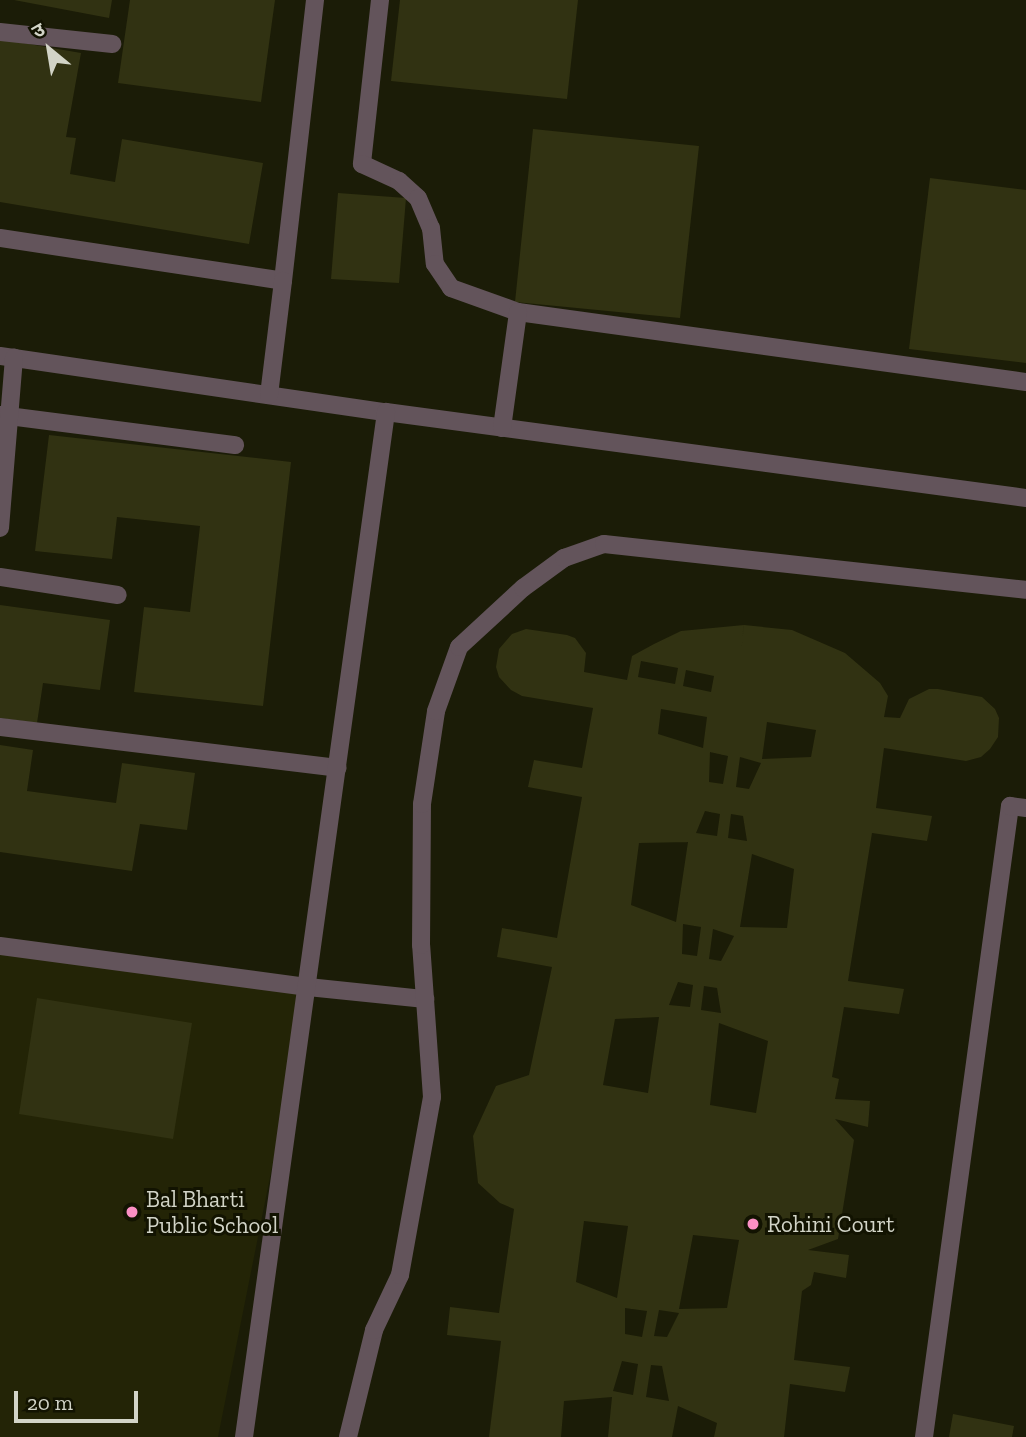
<!DOCTYPE html>
<meta charset="utf-8">
<style>
body{margin:0}
#map{position:relative;width:1026px;height:1437px;overflow:hidden;background:#1b1c07;font-family:"Zilla Slab","Noto Sans Devanagari",serif}
div>[style]{position:absolute}
.built>*{inset:0;background:#232406}
.building>*{inset:0;background:#313212}
.street>*{height:18px;margin:-9px;padding:0 9px;transform-origin:9px;border-radius:9px;background:#63545b}
.dots>*{width:19px;height:19px;translate:-50% -50%;box-sizing:border-box;border:4px solid #121301;border-radius:50%}
span{translate:-50% -50%;white-space:nowrap;text-align:center;line-height:1.15;-webkit-text-stroke:6px #121301;paint-order:stroke}
.poi-label{font-size:23px;color:#d2d4c7}
.left{translate:0 -50%;text-align:left}
.north{position:absolute;left:14px;top:14px;width:70px;height:70px;-webkit-text-stroke:5px #121301;paint-order:stroke;rotate:330deg;font-size:19px;font-weight:700;line-height:28px;text-align:center;color:#d2d4c7}
.north::after{content:'';display:block;margin:auto;width:24px;height:32px;background:#d2d4c7;clip-path:polygon(50% 0,100% 100%,50% 72%,0 100%)}
.scale{position:absolute;left:14px;top:1391px;width:124px;height:32px;box-sizing:border-box;border:4px solid #d2d4c7;border-top:0;padding-left:9px;font-size:21px;line-height:24px;white-space:nowrap;color:#d2d4c7;-webkit-text-stroke:5px #121301;paint-order:stroke}
</style>
<div id="map">
<div class="built">
<div style="clip-path:polygon(0 946px,308px 987px,218px 1437px,0 1437px)"></div>
</div>
<div class="building">
<div style="clip-path:polygon(14px 0,112px 0,109px 18px)"></div>
<div style="clip-path:polygon(130px 0,275px 0,261px 102px,118px 83px)"></div>
<div style="clip-path:polygon(400px 0,578px 0,567px 99px,391px 81px)"></div>
<div style="clip-path:polygon(0 39px,81px 53px,66px 137px,76px 138px,70px 174px,115px 182px,122px 139px,263px 163px,249px 244px,0 202px)"></div>
<div style="clip-path:polygon(533px 129px,699px 146px,680px 318px,515px 302px)"></div>
<div style="clip-path:polygon(930px 178px,1026px 190px,1026px 363px,909px 349px)"></div>
<div style="clip-path:polygon(338px 193px,406px 198px,399px 283px,331px 279px)"></div>
<div style="clip-path:polygon(49px 435px,291px 462px,263px 706px,134px 692px,144px 607px,190px 612px,200px 526px,117px 517px,112px 559px,35px 551px)"></div>
<div style="clip-path:polygon(0 605px,110px 620px,100px 690px,43px 683px,37px 723px,0 718px)"></div>
<div style="clip-path:polygon(evenodd,744px 625px,792px 630px,845px 653px,880px 683px,888px 696px,884px 717px,900px 718px,909px 699px,929px 689px,938px 689px,982px 697px,995px 709px,999px 718px,998px 737px,990px 749px,981px 757px,966px 761px,884px 748px,876px 808px,932px 816px,927px 841px,872px 833px,848px 981px,904px 989px,899px 1014px,844px 1007px,832px 1077px,839px 1079px,835px 1099px,870px 1101px,868px 1127px,835px 1119px,854px 1140px,838px 1239px,808px 1250px,849px 1255px,846px 1278px,814px 1272px,811px 1285px,802px 1291px,794px 1360px,850px 1367px,845px 1392px,790px 1384px,784px 1437px,714px 1437px,717px 1423px,678px 1406px,672px 1437px,608px 1437px,612px 1397px,564px 1401px,561px 1437px,489px 1437px,501px 1341px,447px 1335px,450px 1307px,499px 1313px,514px 1209px,500px 1203px,478px 1183px,473px 1136px,496px 1086px,529px 1075px,552px 967px,497px 957px,502px 928px,557px 938px,582px 797px,528px 787px,534px 760px,582px 768px,593px 708px,522px 696px,511px 690px,499px 677px,496px 667px,499px 649px,512px 634px,526px 629px,567px 635px,575px 638px,586px 653px,584px 672px,627px 680px,632px 656px,654px 644px,681px 631px,744px 625px,641px 661px,678px 668px,675px 684px,638px 677px,641px 661px,744px 625px,686px 670px,714px 676px,711px 692px,683px 686px,686px 670px,744px 625px,661px 709px,707px 717px,703px 748px,658px 734px,661px 709px,744px 625px,767px 722px,816px 730px,811px 757px,762px 759px,767px 722px,744px 625px,710px 752px,728px 756px,723px 784px,709px 782px,710px 752px,744px 625px,740px 757px,761px 763px,749px 789px,736px 787px,740px 757px,744px 625px,705px 811px,720px 814px,717px 836px,696px 833px,705px 811px,744px 625px,731px 814px,743px 816px,747px 841px,728px 838px,731px 814px,744px 625px,688px 842px,676px 922px,631px 905px,639px 843px,688px 842px,744px 625px,752px 854px,794px 869px,787px 928px,740px 927px,752px 854px,744px 625px,683px 924px,701px 927px,697px 956px,682px 954px,683px 924px,744px 625px,713px 929px,734px 936px,721px 961px,709px 959px,713px 929px,744px 625px,678px 982px,693px 985px,690px 1007px,669px 1005px,678px 982px,744px 625px,704px 986px,717px 988px,721px 1013px,701px 1010px,704px 986px,744px 625px,659px 1017px,648px 1093px,603px 1085px,615px 1019px,659px 1017px,744px 625px,719px 1023px,768px 1041px,756px 1113px,710px 1105px,719px 1023px,744px 625px,584px 1221px,628px 1226px,617px 1298px,576px 1282px,584px 1221px,744px 625px,693px 1235px,739px 1240px,727px 1308px,679px 1309px,693px 1235px,744px 625px,625px 1308px,647px 1311px,642px 1337px,625px 1334px,625px 1308px,744px 625px,659px 1310px,679px 1313px,667px 1337px,654px 1336px,659px 1310px,744px 625px,622px 1361px,638px 1364px,633px 1395px,613px 1391px,622px 1361px,744px 625px,651px 1365px,662px 1366px,669px 1401px,646px 1397px,651px 1365px)"></div>
<div style="clip-path:polygon(0 745px,33px 750px,27px 791px,116px 803px,122px 763px,195px 773px,187px 830px,140px 824px,132px 871px,0 852px)"></div>
<div style="clip-path:polygon(37px 998px,192px 1023px,173px 1139px,19px 1114px)"></div>
<div style="clip-path:polygon(953px 1414px,1014px 1426px,1012px 1437px,949px 1437px)"></div>
</div>
<div class="street">
<div style="left:380px;top:0;width:165px;rotate:96.3deg"></div>
<div style="left:362px;top:164px;width:41px;rotate:24.7deg"></div>
<div style="left:399px;top:181px;width:25px;rotate:42deg"></div>
<div style="left:418px;top:198px;width:33px;rotate:67deg"></div>
<div style="left:431px;top:228px;width:36px;rotate:84deg"></div>
<div style="left:435px;top:264px;width:29px;rotate:56deg"></div>
<div style="left:451px;top:288px;width:71px;rotate:19.7deg"></div>
<div style="left:518px;top:312px;width:513px;rotate:7.85deg"></div>
<div style="left:0;top:32px;width:113px;rotate:6.1deg"></div>
<div style="left:0;top:238px;width:286px;rotate:8.6deg"></div>
<div style="left:283px;top:281px;width:283px;rotate:-83.5deg"></div>
<div style="left:0;top:356px;width:390px;rotate:8.3deg"></div>
<div style="left:386px;top:412px;width:646px;rotate:7.65deg"></div>
<div style="left:269px;top:395px;width:115px;rotate:-83deg"></div>
<div style="left:0;top:415px;width:237px;rotate:7.3deg"></div>
<div style="left:502px;top:428px;width:117px;rotate:-82.1deg"></div>
<div style="left:0;top:528px;width:171px;rotate:-85.3deg"></div>
<div style="left:0;top:577px;width:119px;rotate:8.7deg"></div>
<div style="left:0;top:727px;width:340px;rotate:6.9deg"></div>
<div style="left:0;top:946px;width:311px;rotate:7.6deg"></div>
<div style="left:308px;top:987px;width:118px;rotate:5.9deg"></div>
<div style="left:244px;top:1437px;width:1035px;rotate:-82.11deg"></div>
<div style="left:348px;top:1437px;width:110px;rotate:-76.3deg"></div>
<div style="left:374px;top:1330px;width:61px;rotate:-64.7deg"></div>
<div style="left:400px;top:1275px;width:181px;rotate:-79.8deg"></div>
<div style="left:432px;top:1097px;width:152px;rotate:-94.1deg"></div>
<div style="left:421px;top:945px;width:141px;rotate:-89.6deg"></div>
<div style="left:422px;top:804px;width:94px;rotate:-81.4deg"></div>
<div style="left:436px;top:711px;width:68px;rotate:-70.2deg"></div>
<div style="left:459px;top:647px;width:87px;rotate:-42.7deg"></div>
<div style="left:523px;top:588px;width:51px;rotate:-36.2deg"></div>
<div style="left:564px;top:558px;width:42px;rotate:-19.3deg"></div>
<div style="left:604px;top:544px;width:424px;rotate:6.2deg"></div>
<div style="left:924px;top:1437px;width:637px;rotate:-82.24deg"></div>
<div style="left:1010px;top:806px;width:16px;rotate:7deg"></div>
</div>
<div class="dots">
<div style="left:132px;top:1212px;background:#fb8fc4"></div>
<div style="left:753px;top:1224px;background:#fb8fc4"></div>
</div>
<div class="poi-label">
<span class="left" style="left:146px;top:1212px">Bal Bharti<br>Public School</span>
<span class="left" style="left:767px;top:1224px">Rohini Court</span>
</div>
<div class="north">उ</div>
<div class="scale">20 m</div>
</div>
